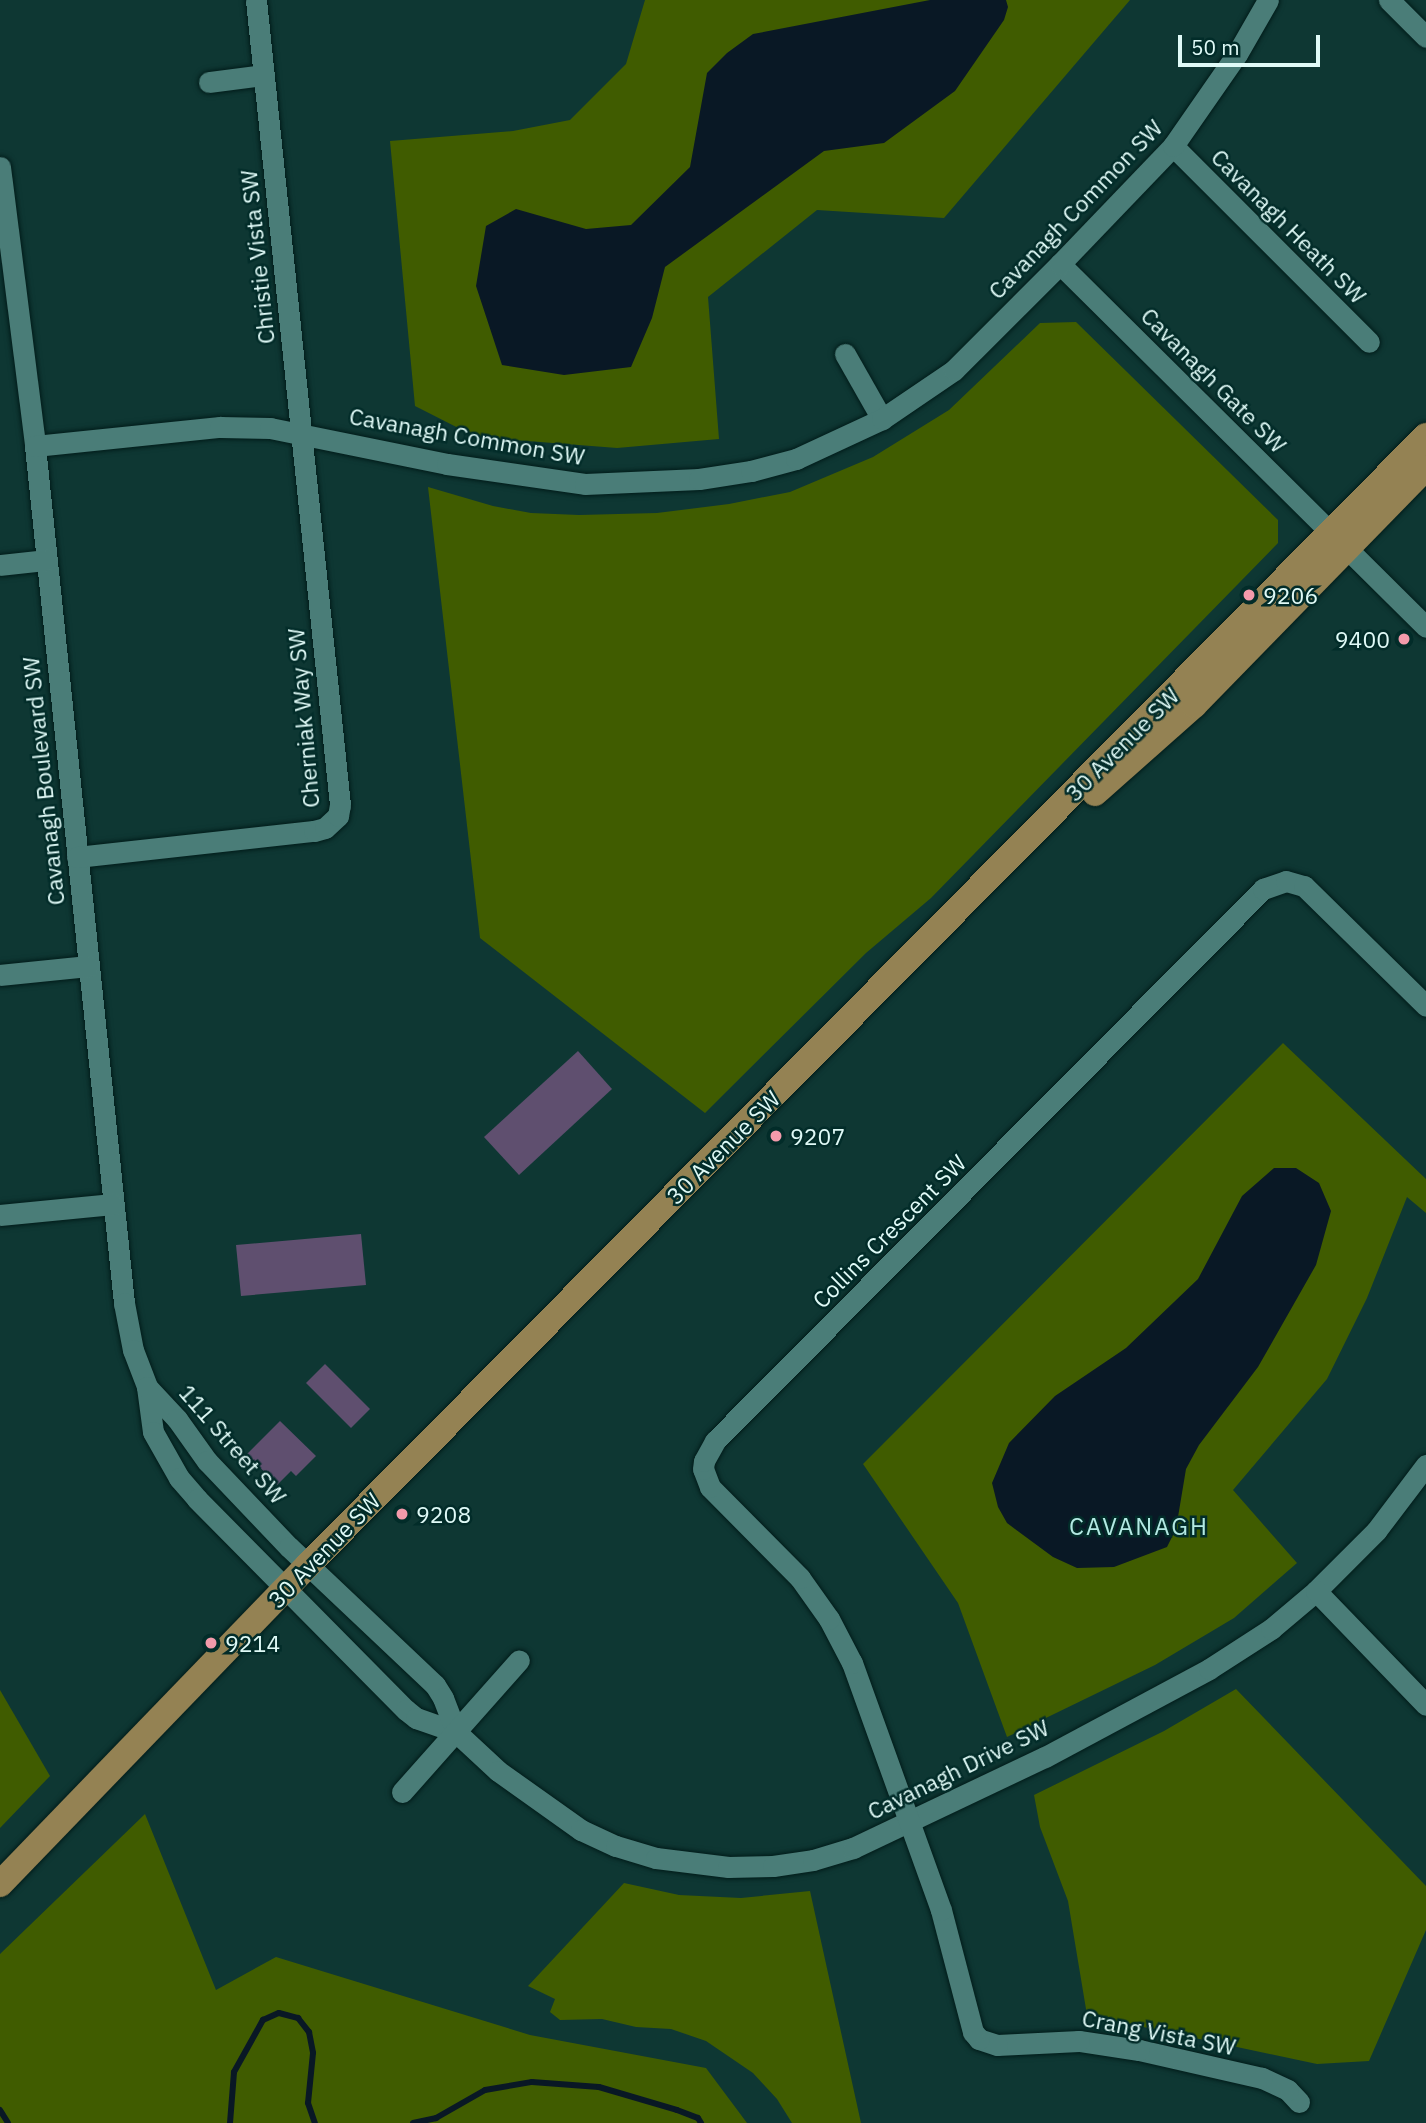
<!DOCTYPE html>
<style>
body{margin:0}
#map{position:relative;width:1426px;height:2123px;overflow:hidden;background:#0e3733;font-family:"IBM Plex Sans",sans-serif}
div>[style]{position:absolute}
.green>*{inset:0;background:#405c00}
.water>*{inset:0;background:#091825}
.stream>*{height:6px;margin:-3px;padding:0 3px;transform-origin:3px;border-radius:3px;background:#091825}
.building>*{inset:0;background:#5f4f6f}
.roads{filter:drop-shadow(0 0 2px #021c1a) drop-shadow(0 0 2px #021c1a)}
.minor>*{height:21px;margin:-10.5px;padding:0 10.5px;transform-origin:10.5px;border-radius:10.5px;background:#4a7d78}
.major>*{height:26px;margin:-13px;padding:0 13px;transform-origin:13px;border-radius:13px;background:#948253}
.dots>*{width:19px;height:19px;translate:-50% -50%;box-sizing:border-box;border:4px solid #022c29;border-radius:50%}
span{translate:-50% -50%;white-space:nowrap;text-align:center;line-height:1.15;-webkit-text-stroke:5px #022c29;paint-order:stroke}
.street-label{font-size:23px;color:#e0faf7}
.poi-label{font-size:23px;color:#e0faf7}
.left{translate:0 -50%;text-align:left}
.right{translate:-100% -50%;text-align:right}
.neighbourhood-label{font-size:24px;color:#b3e9e3;letter-spacing:2px}
.scale{position:absolute;left:1178px;top:35px;width:142px;height:32px;box-sizing:border-box;border:4px solid #e0faf7;border-top:0;padding-left:9px;font-size:21px;line-height:24px;white-space:nowrap;color:#e0faf7;-webkit-text-stroke:5px #022c29;paint-order:stroke}
</style>
<div id="map">
<div class="green">
<div style="clip-path:polygon(645px 0,1130px 0,944px 218px,817px 210px,708px 297px,719px 439px,617px 448px,476px 437px,415px 406px,390px 141px,513px 131px,570px 120px,626px 64px)"></div>
<div style="clip-path:polygon(1076px 322px,1278px 520px,1278px 543px,931px 898px,866px 953px,705px 1113px,480px 938px,428px 487px,493px 506px,531px 513px,579px 515px,657px 513px,729px 504px,790px 492px,873px 457px,949px 410px,1040px 323px)"></div>
<div style="clip-path:polygon(1283px 1043px,1426px 1179px,1426px 1213px,1407px 1197px,1367px 1298px,1327px 1379px,1233px 1490px,1297px 1563px,1234px 1618px,1155px 1665px,1007px 1737px,958px 1603px,863px 1464px)"></div>
<div style="clip-path:polygon(1236px 1689px,1426px 1886px,1426px 1930px,1369px 2061px,1317px 2064px,1087px 2015px,1068px 1901px,1040px 1827px,1034px 1795px,1164px 1731px)"></div>
<div style="clip-path:polygon(0 1690px,50px 1776px,0 1828px)"></div>
<div style="clip-path:polygon(145px 1814px,216px 1990px,276px 1957px,530px 2035px,706px 2068px,747px 2123px,0 2123px,0 1954px)"></div>
<div style="clip-path:polygon(624px 1883px,679px 1895px,741px 1898px,810px 1891px,861px 2123px,792px 2123px,777px 2099px,753px 2073px,706px 2041px,671px 2029px,636px 2027px,602px 2019px,560px 2020px,550px 2012px,555px 1999px,528px 1986px)"></div>
</div>
<div class="water">
<div style="clip-path:polygon(930px 0,1006px 0,1008px 7px,1004px 20px,955px 91px,884px 143px,824px 151px,665px 267px,652px 318px,631px 367px,564px 375px,502px 365px,476px 286px,486px 226px,516px 209px,586px 229px,631px 225px,690px 167px,707px 73px,727px 53px,753px 34px)"></div>
<div style="clip-path:polygon(1274px 1168px,1296px 1168px,1319px 1183px,1331px 1211px,1316px 1265px,1258px 1367px,1199px 1445px,1186px 1469px,1176px 1529px,1167px 1547px,1114px 1567px,1077px 1568px,1053px 1557px,1007px 1523px,998px 1507px,992px 1483px,1009px 1443px,1055px 1396px,1126px 1348px,1198px 1279px,1242px 1196px)"></div>
</div>
<div class="stream">
<div style="left:0;top:2110px;width:15px;rotate:58deg"></div>
<div style="left:230px;top:2123px;width:51px;rotate:-85.5deg"></div>
<div style="left:234px;top:2072px;width:60px;rotate:-60.9deg"></div>
<div style="left:263px;top:2020px;width:17px;rotate:-24deg"></div>
<div style="left:279px;top:2013px;width:20px;rotate:15deg"></div>
<div style="left:298px;top:2018px;width:18px;rotate:52deg"></div>
<div style="left:309px;top:2032px;width:21px;rotate:79deg"></div>
<div style="left:313px;top:2053px;width:50px;rotate:95.7deg"></div>
<div style="left:308px;top:2103px;width:21px;rotate:71deg"></div>
<div style="left:413px;top:2123px;width:24px;rotate:-12deg"></div>
<div style="left:436px;top:2118px;width:56px;rotate:-29.7deg"></div>
<div style="left:485px;top:2090px;width:48px;rotate:-9.7deg"></div>
<div style="left:532px;top:2082px;width:67px;rotate:4.3deg"></div>
<div style="left:599px;top:2087px;width:81px;rotate:16.4deg"></div>
<div style="left:677px;top:2110px;width:22px;rotate:21deg"></div>
<div style="left:698px;top:2118px;width:6px;rotate:59deg"></div>
</div>
<div class="building">
<div style="clip-path:polygon(578px 1051px,612px 1089px,519px 1175px,484px 1137px)"></div>
<div style="clip-path:polygon(361px 1234px,366px 1285px,241px 1296px,236px 1245px)"></div>
<div style="clip-path:polygon(325px 1364px,370px 1409px,351px 1428px,306px 1383px)"></div>
<div style="clip-path:polygon(280px 1421px,316px 1456px,296px 1476px,291px 1471px,277px 1485px,247px 1454px)"></div>
</div>
<div class="roads">
<div class="minor">
<div style="left:1389px;top:0;width:52px;rotate:45deg"></div>
<div style="left:209px;top:82px;width:55px;rotate:-7.3deg"></div>
<div style="left:1173px;top:146px;width:277px;rotate:45deg"></div>
<div style="left:0;top:167px;width:281px;rotate:82.8deg"></div>
<div style="left:35px;top:446px;width:862px;rotate:84.07deg"></div>
<div style="left:124px;top:1303px;width:48px;rotate:79.2deg"></div>
<div style="left:133px;top:1350px;width:40px;rotate:69deg"></div>
<div style="left:147px;top:1387px;width:45px;rotate:82.4deg"></div>
<div style="left:153px;top:1432px;width:53px;rotate:60.5deg"></div>
<div style="left:179px;top:1478px;width:28px;rotate:49deg"></div>
<div style="left:197px;top:1499px;width:297px;rotate:45.3deg"></div>
<div style="left:406px;top:1710px;width:13px;rotate:39deg"></div>
<div style="left:416px;top:1718px;width:42px;rotate:19.3deg"></div>
<div style="left:1060px;top:264px;width:515px;rotate:44.76deg"></div>
<div style="left:845px;top:354px;width:75px;rotate:60.4deg"></div>
<div style="left:35px;top:446px;width:186px;rotate:-5.9deg"></div>
<div style="left:220px;top:427px;width:50px;rotate:1.1deg"></div>
<div style="left:270px;top:428px;width:181px;rotate:11.5deg"></div>
<div style="left:447px;top:464px;width:139px;rotate:8.2deg"></div>
<div style="left:585px;top:484px;width:114px;rotate:-2.5deg"></div>
<div style="left:699px;top:479px;width:53px;rotate:-8.7deg"></div>
<div style="left:751px;top:471px;width:47px;rotate:-14.9deg"></div>
<div style="left:796px;top:459px;width:95px;rotate:-24.9deg"></div>
<div style="left:882px;top:419px;width:87px;rotate:-34.2deg"></div>
<div style="left:954px;top:370px;width:150px;rotate:-45deg"></div>
<div style="left:1060px;top:264px;width:163px;rotate:-46.2deg"></div>
<div style="left:1173px;top:146px;width:112px;rotate:-55.2deg"></div>
<div style="left:1237px;top:54px;width:62px;rotate:-60.1deg"></div>
<div style="left:0;top:565px;width:46px;rotate:-6.2deg"></div>
<div style="left:77px;top:857px;width:238px;rotate:-6.3deg"></div>
<div style="left:314px;top:831px;width:11px;rotate:-15deg"></div>
<div style="left:325px;top:828px;width:18px;rotate:-43deg"></div>
<div style="left:338px;top:816px;width:11px;rotate:-80deg"></div>
<div style="left:340px;top:805px;width:809px;rotate:-95.96deg"></div>
<div style="left:0;top:975px;width:88px;rotate:-5.8deg"></div>
<div style="left:0;top:1215px;width:113px;rotate:-5.6deg"></div>
<div style="left:147px;top:1387px;width:44px;rotate:46.8deg"></div>
<div style="left:177px;top:1419px;width:52px;rotate:54.5deg"></div>
<div style="left:207px;top:1461px;width:119px;rotate:46.4deg"></div>
<div style="left:289px;top:1547px;width:201px;rotate:43.4deg"></div>
<div style="left:435px;top:1685px;width:15px;rotate:58deg"></div>
<div style="left:443px;top:1698px;width:36px;rotate:69deg"></div>
<div style="left:456px;top:1732px;width:57px;rotate:42.9deg"></div>
<div style="left:498px;top:1771px;width:102px;rotate:35.4deg"></div>
<div style="left:581px;top:1830px;width:38px;rotate:25deg"></div>
<div style="left:616px;top:1846px;width:42px;rotate:16.7deg"></div>
<div style="left:656px;top:1858px;width:73px;rotate:7.1deg"></div>
<div style="left:728px;top:1867px;width:45px;rotate:-1.3deg"></div>
<div style="left:773px;top:1866px;width:40px;rotate:-8.5deg"></div>
<div style="left:813px;top:1860px;width:42px;rotate:-16.7deg"></div>
<div style="left:853px;top:1848px;width:212px;rotate:-25.4deg"></div>
<div style="left:1045px;top:1757px;width:186px;rotate:-28.2deg"></div>
<div style="left:1209px;top:1669px;width:74px;rotate:-32.8deg"></div>
<div style="left:1271px;top:1629px;width:59px;rotate:-40.2deg"></div>
<div style="left:1316px;top:1591px;width:85px;rotate:-45deg"></div>
<div style="left:1376px;top:1531px;width:83px;rotate:-52.9deg"></div>
<div style="left:1316px;top:1591px;width:158px;rotate:46deg"></div>
<div style="left:402px;top:1792px;width:176px;rotate:-48.4deg"></div>
<div style="left:1299px;top:2102px;width:16px;rotate:-133deg"></div>
<div style="left:1288px;top:2090px;width:29px;rotate:-155deg"></div>
<div style="left:1262px;top:2078px;width:126px;rotate:-167.2deg"></div>
<div style="left:1139px;top:2050px;width:61px;rotate:-171.5deg"></div>
<div style="left:1079px;top:2041px;width:82px;rotate:177.2deg"></div>
<div style="left:997px;top:2045px;width:19px;rotate:-162deg"></div>
<div style="left:979px;top:2039px;width:9px;rotate:-131deg"></div>
<div style="left:973px;top:2032px;width:126px;rotate:-104.7deg"></div>
<div style="left:941px;top:1910px;width:263px;rotate:-109.8deg"></div>
<div style="left:852px;top:1663px;width:50px;rotate:-117.6deg"></div>
<div style="left:829px;top:1619px;width:50px;rotate:-125.3deg"></div>
<div style="left:800px;top:1578px;width:128px;rotate:-134.7deg"></div>
<div style="left:710px;top:1487px;width:19px;rotate:-111deg"></div>
<div style="left:703px;top:1469px;width:8px;rotate:-83deg"></div>
<div style="left:704px;top:1461px;width:23px;rotate:-61deg"></div>
<div style="left:715px;top:1441px;width:778px;rotate:-45.21deg"></div>
<div style="left:1263px;top:889px;width:24px;rotate:-19deg"></div>
<div style="left:1286px;top:881px;width:19px;rotate:16deg"></div>
<div style="left:1304px;top:886px;width:171px;rotate:44.5deg"></div>
</div>
<div class="major">
<div style="left:1095px;top:793px;width:132px;rotate:-41.6deg"></div>
<div style="left:1194px;top:705px;width:332px;rotate:-45.7deg"></div>
<div style="left:0;top:1884px;width:443px;rotate:-46deg"></div>
<div style="left:308px;top:1565px;width:1589px;rotate:-45.28deg"></div>
</div>
</div>
<div class="dots">
<div style="left:1249px;top:595px;background:#f39aab"></div>
<div style="left:1404px;top:639px;background:#f39aab"></div>
<div style="left:776px;top:1136px;background:#f39aab"></div>
<div style="left:402px;top:1514px;background:#f39aab"></div>
<div style="left:211px;top:1643px;background:#f39aab"></div>
</div>
<div class="street-label">
<span style="left:1075px;top:209px;rotate:-46deg">Cavanagh Common SW</span>
<span style="left:1289px;top:226px;rotate:45deg">Cavanagh Heath SW</span>
<span style="left:257px;top:257px;rotate:-96deg">Christie Vista SW</span>
<span style="left:1214px;top:380px;rotate:45deg">Cavanagh Gate SW</span>
<span style="left:467px;top:436px;rotate:10deg">Cavanagh Common SW</span>
<span style="left:303px;top:718px;rotate:-95deg">Cherniak Way SW</span>
<span style="left:1122px;top:744px;rotate:-45deg">30 Avenue SW</span>
<span style="left:43px;top:781px;rotate:-96deg">Cavanagh Boulevard SW</span>
<span style="left:723px;top:1147px;rotate:-45deg">30 Avenue SW</span>
<span style="left:889px;top:1231px;rotate:-45deg">Collins Crescent SW</span>
<span style="left:233px;top:1444px;rotate:49deg">111 Street SW</span>
<span style="left:324px;top:1550px;rotate:-46deg">30 Avenue SW</span>
<span style="left:958px;top:1769px;rotate:-26deg">Cavanagh Drive SW</span>
<span style="left:1159px;top:2032px;rotate:11deg">Crang Vista SW</span>
</div>
<div class="poi-label">
<span class="left" style="left:1263px;top:595px">9206</span>
<span class="right" style="left:1390px;top:639px">9400</span>
<span class="left" style="left:790px;top:1136px">9207</span>
<span class="left" style="left:416px;top:1514px">9208</span>
<span class="left" style="left:225px;top:1643px">9214</span>
</div>
<div class="neighbourhood-label">
<span style="left:1139px;top:1527px">CAVANAGH</span>
</div>
<div class="scale">50 m</div>
</div>
